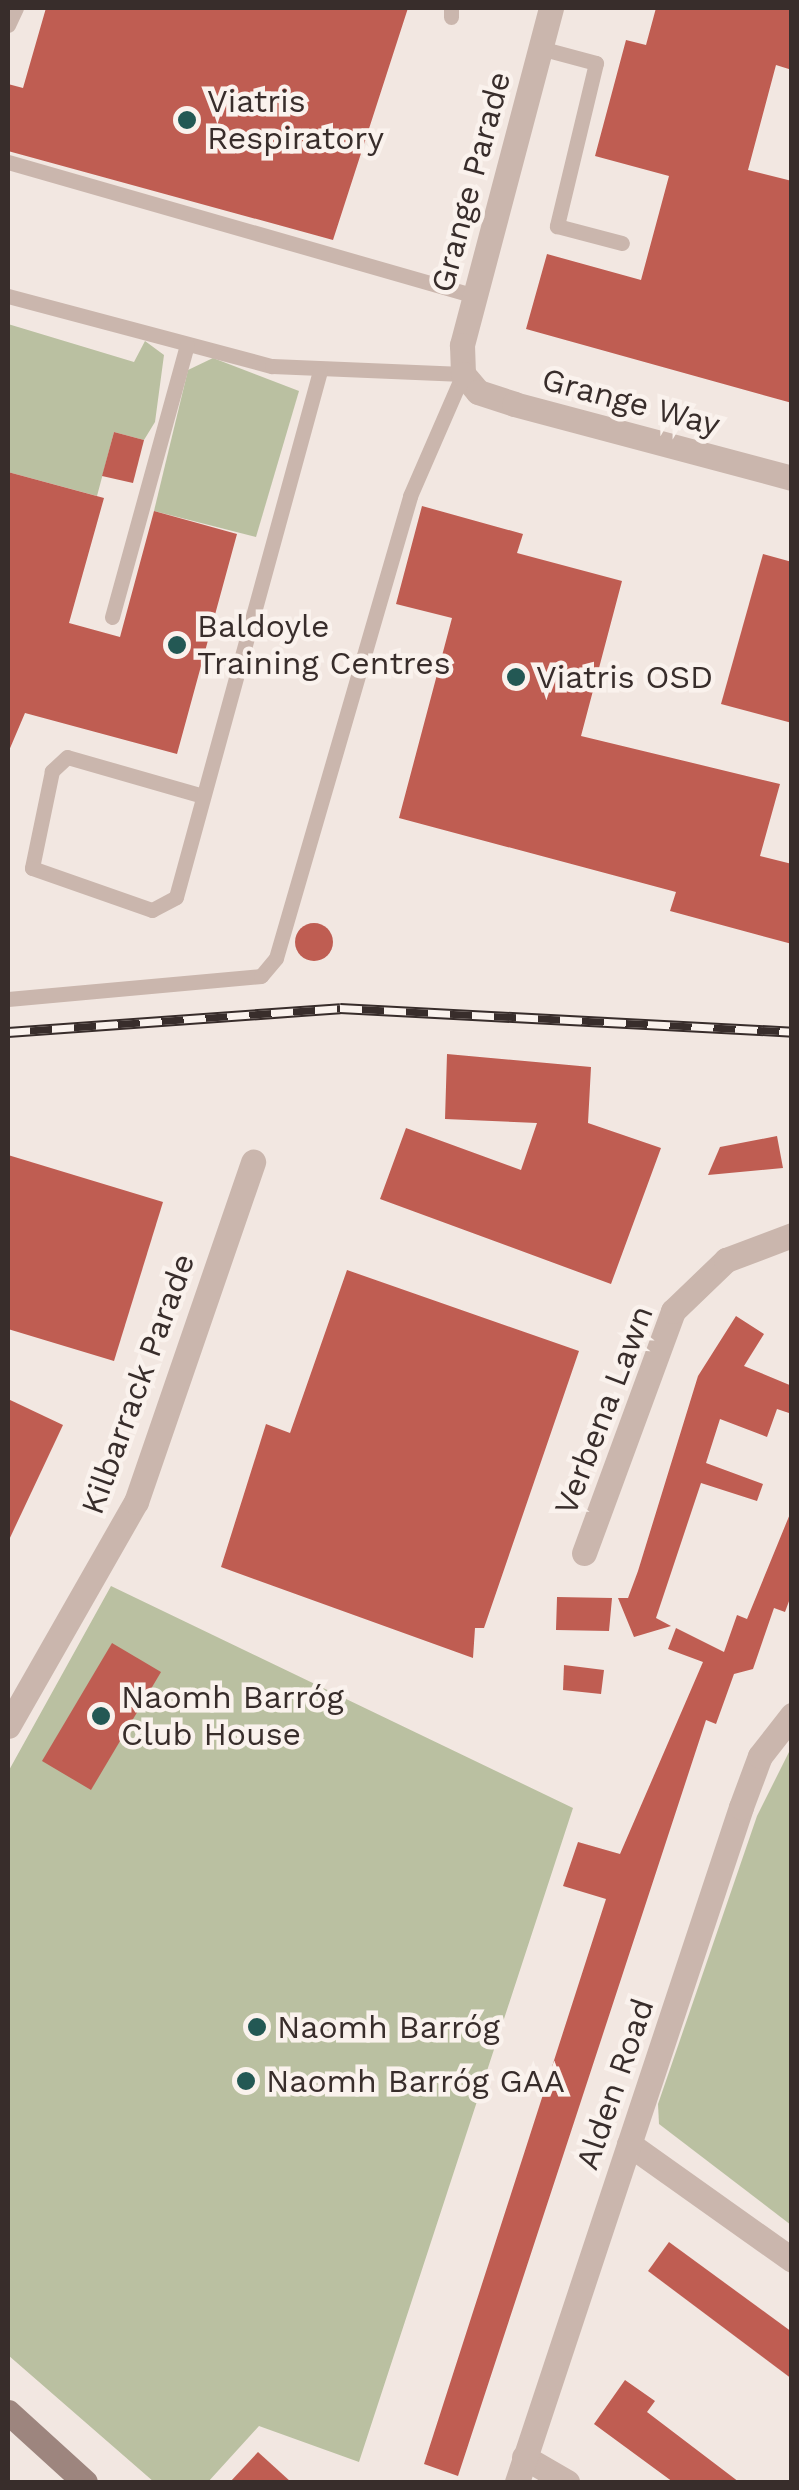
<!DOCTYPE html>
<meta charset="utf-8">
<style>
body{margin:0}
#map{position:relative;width:799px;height:2490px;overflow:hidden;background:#f2e7e1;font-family:"Work Sans",sans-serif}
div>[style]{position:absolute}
.green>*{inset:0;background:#bac0a1}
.building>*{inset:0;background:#bf5d52}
.round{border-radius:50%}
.service>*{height:15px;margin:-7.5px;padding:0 7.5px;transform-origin:7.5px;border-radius:7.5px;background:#cab6ad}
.minor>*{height:25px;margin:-12.5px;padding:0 12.5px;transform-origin:12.5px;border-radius:12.5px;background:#cab6ad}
.secondary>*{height:25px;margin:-12.5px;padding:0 12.5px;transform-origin:12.5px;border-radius:12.5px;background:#9d857e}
.rail>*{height:11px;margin-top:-5.5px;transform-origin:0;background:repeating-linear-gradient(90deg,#faf2ed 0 22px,#382d2b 0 44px);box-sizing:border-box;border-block:2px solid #382d2b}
.dots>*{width:28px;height:28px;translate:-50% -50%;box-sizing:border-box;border:5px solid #faf2ed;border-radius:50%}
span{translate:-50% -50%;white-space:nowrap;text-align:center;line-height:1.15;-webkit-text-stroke:9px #faf2ed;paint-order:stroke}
.poi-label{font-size:32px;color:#382d2b}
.left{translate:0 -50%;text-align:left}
.street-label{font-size:32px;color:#382d2b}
.frame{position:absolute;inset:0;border:10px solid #382d2b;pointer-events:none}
</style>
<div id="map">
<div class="green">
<div style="clip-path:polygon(8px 324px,134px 362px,145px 341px,164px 355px,155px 422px,144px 440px,114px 432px,97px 496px,8px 472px)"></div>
<div style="clip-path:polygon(213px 358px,299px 391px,256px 537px,154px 511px,188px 370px)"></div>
<div style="clip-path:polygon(111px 1586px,573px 1808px,359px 2462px,259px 2426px,208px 2482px,154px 2482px,8px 2355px,8px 1772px)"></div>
<div style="clip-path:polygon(791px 1748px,791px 2225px,659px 2124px,658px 2104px,757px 1816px)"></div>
</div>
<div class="building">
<div style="clip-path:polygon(46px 8px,408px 8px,333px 240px,8px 151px,8px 84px,23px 88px)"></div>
<div style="clip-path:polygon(656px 8px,792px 8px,792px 70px,776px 65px,748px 170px,792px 181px,792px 403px,526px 329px,547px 254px,641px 280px,669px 176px,595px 156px,626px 40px,646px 45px)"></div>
<div style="clip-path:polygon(114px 432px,144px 440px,133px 483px,102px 476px)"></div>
<div style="clip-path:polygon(8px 472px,104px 498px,69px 623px,120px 637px,154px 511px,237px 534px,177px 754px,25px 713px,8px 753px)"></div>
<div style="clip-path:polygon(422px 506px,523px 534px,517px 553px,622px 581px,581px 736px,780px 784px,760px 856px,792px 864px,792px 944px,670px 911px,676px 892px,399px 818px,452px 618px,396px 604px)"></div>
<div style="clip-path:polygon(763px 554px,792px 562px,792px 723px,721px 704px)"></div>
<div class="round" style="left:295px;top:923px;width:38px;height:38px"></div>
<div style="clip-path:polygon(447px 1054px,591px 1067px,588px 1123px,661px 1148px,611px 1284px,380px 1199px,406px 1128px,521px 1170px,537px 1123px,445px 1119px)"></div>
<div style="clip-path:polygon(777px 1136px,783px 1168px,708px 1175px,720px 1147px)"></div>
<div style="clip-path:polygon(8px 1155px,163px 1202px,114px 1361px,8px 1329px)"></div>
<div style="clip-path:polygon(347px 1270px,579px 1351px,484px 1628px,475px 1628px,473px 1658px,221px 1567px,266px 1424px,290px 1433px)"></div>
<div style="clip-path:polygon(736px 1316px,764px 1334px,744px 1366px,792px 1386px,792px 1414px,777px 1409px,767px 1437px,720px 1419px,706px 1463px,763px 1484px,757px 1501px,701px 1483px,656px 1618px,671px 1626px,634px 1637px,618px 1598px,628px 1598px,638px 1571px,698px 1376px)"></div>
<div style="clip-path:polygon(8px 1399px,63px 1425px,8px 1542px)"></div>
<div style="clip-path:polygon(792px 1509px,792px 1593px,785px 1612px,774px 1608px,753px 1669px,734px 1674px,716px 1724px,706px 1720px,458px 2476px,424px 2464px,606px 1899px,563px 1886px,578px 1842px,620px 1854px,703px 1662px,668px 1649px,676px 1628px,724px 1652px,737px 1615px,747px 1619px)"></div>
<div style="clip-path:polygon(557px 1597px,612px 1598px,609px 1631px,556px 1630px)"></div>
<div style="clip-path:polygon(112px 1643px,161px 1672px,91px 1790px,42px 1761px)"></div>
<div style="clip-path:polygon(564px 1665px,604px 1670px,601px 1694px,563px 1690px)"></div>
<div style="clip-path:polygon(669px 2242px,792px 2332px,792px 2379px,648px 2271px)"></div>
<div style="clip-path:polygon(625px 2380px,655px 2401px,647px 2412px,739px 2482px,673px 2482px,594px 2424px)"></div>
<div style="clip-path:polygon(258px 2452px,291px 2482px,230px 2482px)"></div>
</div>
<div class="service">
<div style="left:451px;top:17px;width:9px;rotate:-90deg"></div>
<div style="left:8px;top:25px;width:19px;rotate:-65deg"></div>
<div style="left:540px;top:48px;width:58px;rotate:15deg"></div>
<div style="left:596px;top:63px;width:168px;rotate:103.5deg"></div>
<div style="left:557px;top:226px;width:67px;rotate:14.7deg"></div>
<div style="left:8px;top:162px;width:486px;rotate:16deg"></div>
<div style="left:8px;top:296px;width:273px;rotate:14.9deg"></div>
<div style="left:272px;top:366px;width:191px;rotate:2.4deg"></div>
<div style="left:112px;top:617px;width:282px;rotate:-74.6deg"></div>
<div style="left:203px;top:796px;width:141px;rotate:-164deg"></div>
<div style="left:67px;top:757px;width:21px;rotate:137deg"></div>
<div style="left:52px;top:771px;width:99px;rotate:101.7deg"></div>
<div style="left:32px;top:868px;width:127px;rotate:19.3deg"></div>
<div style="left:152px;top:910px;width:27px;rotate:-28deg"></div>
<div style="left:176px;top:897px;width:545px;rotate:-74.69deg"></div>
<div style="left:8px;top:999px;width:254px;rotate:-5.2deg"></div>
<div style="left:261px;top:976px;width:23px;rotate:-50deg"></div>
<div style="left:276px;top:958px;width:481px;rotate:-73.8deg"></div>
<div style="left:410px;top:496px;width:133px;rotate:-66.5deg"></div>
</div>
<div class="minor">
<div style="left:551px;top:8px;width:349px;rotate:104.8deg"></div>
<div style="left:462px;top:345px;width:29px;rotate:88deg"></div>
<div style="left:463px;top:374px;width:23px;rotate:50deg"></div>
<div style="left:478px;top:392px;width:38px;rotate:18deg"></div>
<div style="left:514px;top:404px;width:288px;rotate:14.9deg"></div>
<div style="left:584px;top:1553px;width:258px;rotate:-69.8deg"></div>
<div style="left:673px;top:1311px;width:74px;rotate:-43.9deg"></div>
<div style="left:726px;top:1260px;width:71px;rotate:-20.7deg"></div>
<div style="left:8px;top:1726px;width:258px;rotate:-60.3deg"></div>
<div style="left:136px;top:1502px;width:360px;rotate:-71deg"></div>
<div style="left:629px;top:2144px;width:200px;rotate:35.4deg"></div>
<div style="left:524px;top:2457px;width:50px;rotate:30.2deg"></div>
<div style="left:517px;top:2482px;width:711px;rotate:-71.64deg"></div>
<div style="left:741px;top:1807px;width:54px;rotate:-69.6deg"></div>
<div style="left:760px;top:1756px;width:52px;rotate:-52deg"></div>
</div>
<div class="secondary">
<div style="left:8px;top:2412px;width:104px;rotate:42.3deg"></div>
</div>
<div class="rail">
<div style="left:8px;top:1032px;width:333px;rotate:-4.1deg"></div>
<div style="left:340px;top:1008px;width:453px;rotate:3deg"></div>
</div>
<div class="dots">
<div style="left:187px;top:120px;background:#235854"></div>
<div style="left:177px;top:645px;background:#235854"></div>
<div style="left:516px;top:677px;background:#235854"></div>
<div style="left:101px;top:1716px;background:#235854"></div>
<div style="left:257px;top:2027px;background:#235854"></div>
<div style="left:246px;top:2081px;background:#235854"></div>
</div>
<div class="poi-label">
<span class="left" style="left:207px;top:120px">Viatris<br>Respiratory</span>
<span class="left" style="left:197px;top:645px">Baldoyle<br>Training Centres</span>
<span class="left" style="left:536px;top:677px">Viatris OSD</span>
<span class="left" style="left:121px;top:1716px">Naomh Barróg<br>Club House</span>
<span class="left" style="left:277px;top:2027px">Naomh Barróg</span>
<span class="left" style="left:266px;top:2081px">Naomh Barróg GAA</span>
</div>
<div class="street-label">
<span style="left:471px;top:182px;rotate:-75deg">Grange Parade</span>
<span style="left:631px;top:402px;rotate:15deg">Grange Way</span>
<span style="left:138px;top:1384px;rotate:-70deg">Kilbarrack Parade</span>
<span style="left:604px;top:1410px;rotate:-69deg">Verbena Lawn</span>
<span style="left:615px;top:2084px;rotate:-71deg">Alden Road</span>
</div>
<div class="frame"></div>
</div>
